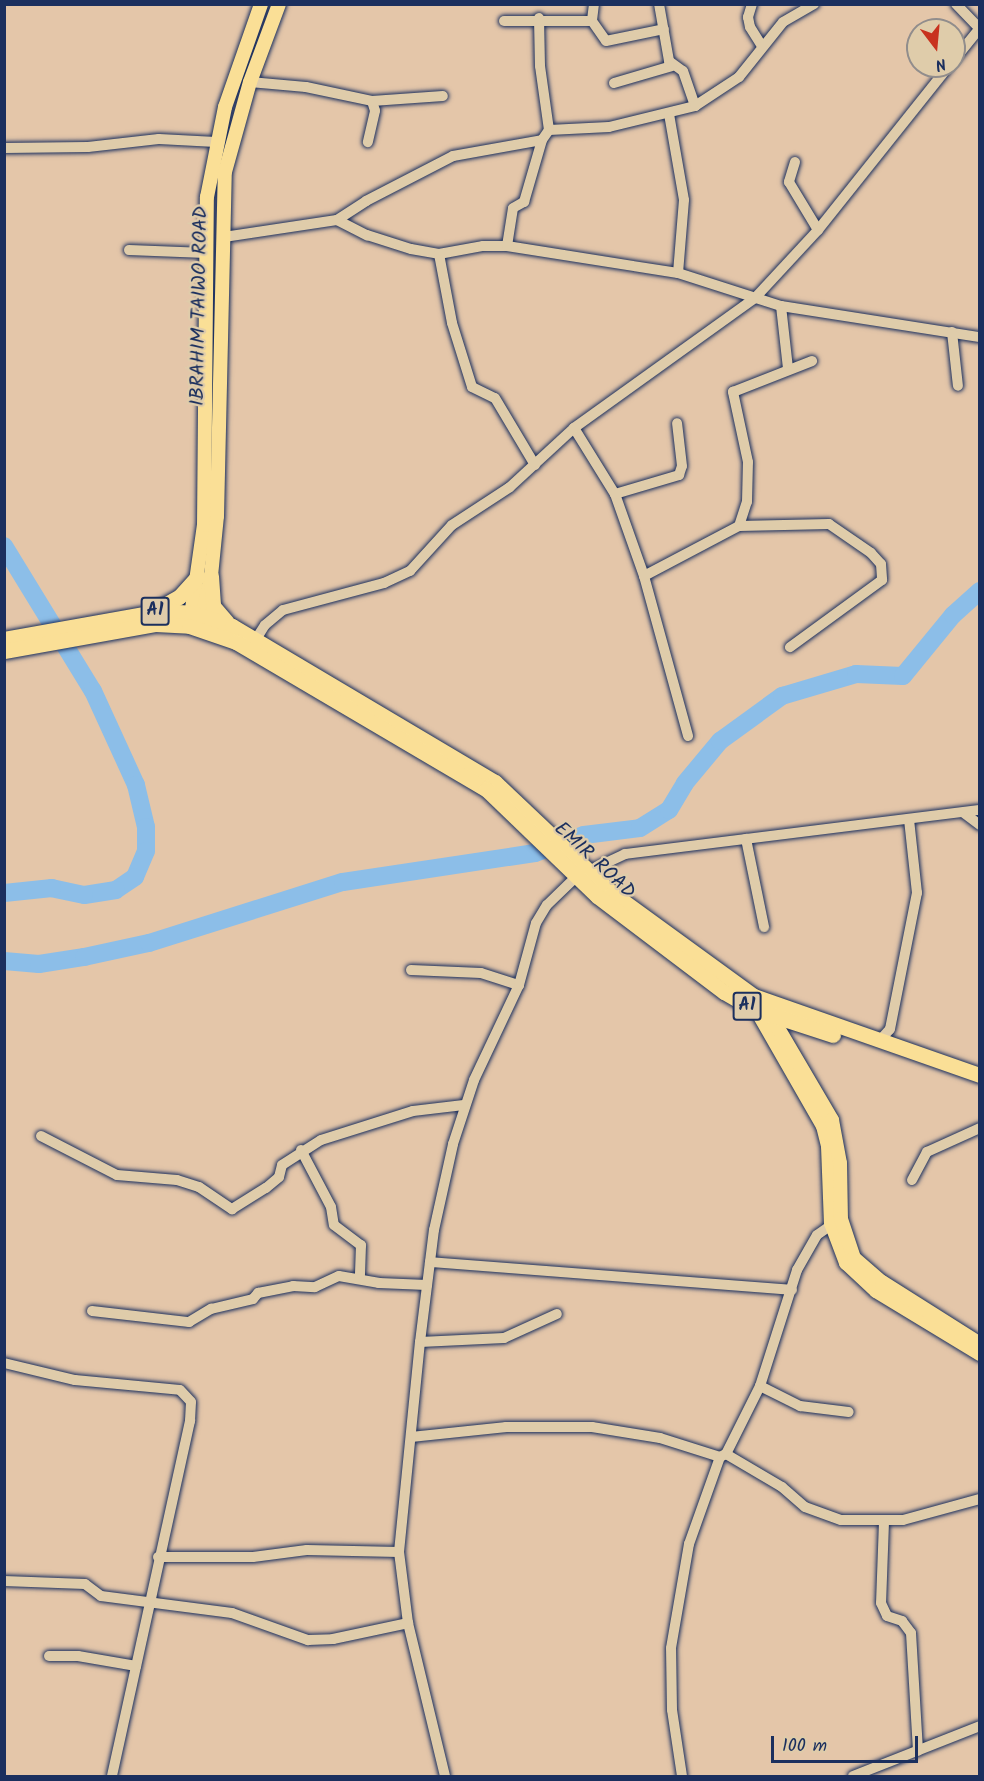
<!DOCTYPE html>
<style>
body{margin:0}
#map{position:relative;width:984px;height:1781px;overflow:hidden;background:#e4c6a9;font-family:Kalam,sans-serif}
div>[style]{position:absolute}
.river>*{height:18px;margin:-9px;padding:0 9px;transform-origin:9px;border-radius:9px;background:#8cbee8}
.roads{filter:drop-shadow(0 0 2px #1b2f5e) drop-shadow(0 0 2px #1b2f5e)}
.minor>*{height:10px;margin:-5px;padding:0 5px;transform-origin:5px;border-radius:5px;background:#dfccaa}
.major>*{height:14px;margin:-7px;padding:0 7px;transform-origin:7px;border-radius:7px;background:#fadf96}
.highway>*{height:15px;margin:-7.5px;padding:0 7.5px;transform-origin:7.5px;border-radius:7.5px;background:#fadf96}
span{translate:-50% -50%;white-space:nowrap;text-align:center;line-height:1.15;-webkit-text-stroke:4.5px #dfccaa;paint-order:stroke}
.shield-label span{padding:2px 4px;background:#dfccaa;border:2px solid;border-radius:4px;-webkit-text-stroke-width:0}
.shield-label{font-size:18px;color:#1b2f5e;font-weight:700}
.street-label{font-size:20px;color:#1b2f5e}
.frame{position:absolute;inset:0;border:6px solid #1b2f5e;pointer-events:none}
.north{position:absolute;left:906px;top:18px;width:60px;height:60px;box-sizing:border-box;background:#dfccaa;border:2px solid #918d8c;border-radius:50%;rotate:164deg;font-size:16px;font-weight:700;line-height:24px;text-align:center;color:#1b2f5e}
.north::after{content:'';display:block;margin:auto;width:21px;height:27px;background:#c8321e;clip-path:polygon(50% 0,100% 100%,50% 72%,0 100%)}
.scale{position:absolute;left:771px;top:1736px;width:147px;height:27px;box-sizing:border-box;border:3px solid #1b2f5e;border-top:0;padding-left:8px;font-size:18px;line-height:21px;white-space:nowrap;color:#1b2f5e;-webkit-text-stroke:4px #dfccaa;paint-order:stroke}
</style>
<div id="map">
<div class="river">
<div style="left:4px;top:546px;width:170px;rotate:58.5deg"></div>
<div style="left:93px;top:691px;width:103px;rotate:65.4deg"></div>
<div style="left:136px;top:785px;width:43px;rotate:76.6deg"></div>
<div style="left:146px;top:827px;width:24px;rotate:90deg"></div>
<div style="left:146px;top:851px;width:28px;rotate:113deg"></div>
<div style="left:135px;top:877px;width:23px;rotate:146deg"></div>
<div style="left:116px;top:890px;width:32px;rotate:171deg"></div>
<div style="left:84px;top:895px;width:33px;rotate:-168deg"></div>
<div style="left:52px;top:888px;width:48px;rotate:174.1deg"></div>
<div style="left:4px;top:961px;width:35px;rotate:5deg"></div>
<div style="left:39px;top:964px;width:46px;rotate:-8.8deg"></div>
<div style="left:84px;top:957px;width:66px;rotate:-12.2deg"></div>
<div style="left:149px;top:943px;width:203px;rotate:-17.5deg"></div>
<div style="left:343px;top:882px;width:194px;rotate:-8.6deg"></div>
<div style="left:535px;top:853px;width:52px;rotate:-20.2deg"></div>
<div style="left:584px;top:835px;width:56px;rotate:-7.1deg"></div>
<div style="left:640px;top:828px;width:34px;rotate:-32deg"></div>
<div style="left:669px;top:810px;width:31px;rotate:-59deg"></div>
<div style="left:685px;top:783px;width:55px;rotate:-50.2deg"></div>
<div style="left:720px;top:741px;width:77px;rotate:-36deg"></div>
<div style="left:782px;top:696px;width:77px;rotate:-16.6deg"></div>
<div style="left:856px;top:674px;width:47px;rotate:2.4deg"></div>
<div style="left:903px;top:676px;width:79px;rotate:-50.7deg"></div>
<div style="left:953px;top:615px;width:36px;rotate:-42deg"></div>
</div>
<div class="roads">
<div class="minor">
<div style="left:594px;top:4px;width:17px;rotate:97deg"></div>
<div style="left:592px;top:21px;width:24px;rotate:55deg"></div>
<div style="left:606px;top:41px;width:59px;rotate:-11.7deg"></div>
<div style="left:659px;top:4px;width:58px;rotate:80deg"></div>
<div style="left:669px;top:61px;width:17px;rotate:36deg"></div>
<div style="left:683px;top:71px;width:37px;rotate:71deg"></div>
<div style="left:752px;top:4px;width:14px;rotate:107deg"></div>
<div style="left:748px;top:17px;width:10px;rotate:79deg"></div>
<div style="left:750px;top:27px;width:22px;rotate:58deg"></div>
<div style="left:956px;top:4px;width:35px;rotate:46deg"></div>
<div style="left:504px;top:21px;width:88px"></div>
<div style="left:954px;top:60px;width:41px;rotate:-50.9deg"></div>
<div style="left:250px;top:82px;width:56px;rotate:5.1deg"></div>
<div style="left:306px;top:87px;width:67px;rotate:12deg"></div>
<div style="left:372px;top:101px;width:10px;rotate:73deg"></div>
<div style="left:375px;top:111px;width:32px;rotate:103deg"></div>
<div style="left:614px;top:83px;width:60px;rotate:-16.3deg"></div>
<div style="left:372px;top:101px;width:71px;rotate:-4deg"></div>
<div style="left:669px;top:114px;width:87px;rotate:80.1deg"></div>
<div style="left:684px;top:200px;width:73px;rotate:94.7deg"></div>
<div style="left:549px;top:130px;width:60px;rotate:-2.9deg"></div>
<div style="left:609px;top:127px;width:89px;rotate:-13.7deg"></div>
<div style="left:695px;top:106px;width:53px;rotate:-33.4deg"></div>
<div style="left:739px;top:77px;width:70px;rotate:-51.3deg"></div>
<div style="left:783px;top:22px;width:36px;rotate:-30deg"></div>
<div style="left:4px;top:148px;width:84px;rotate:-0.7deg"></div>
<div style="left:88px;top:147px;width:71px;rotate:-6.4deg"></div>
<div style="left:159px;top:139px;width:57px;rotate:3deg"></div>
<div style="left:795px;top:162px;width:21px;rotate:107deg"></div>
<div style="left:789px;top:182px;width:56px;rotate:58.9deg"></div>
<div style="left:337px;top:220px;width:35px;rotate:-33deg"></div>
<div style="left:366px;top:201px;width:98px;rotate:-27.3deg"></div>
<div style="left:453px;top:156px;width:90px;rotate:-10.2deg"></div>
<div style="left:224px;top:237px;width:114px;rotate:-8.6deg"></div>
<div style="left:337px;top:220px;width:34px;rotate:27deg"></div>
<div style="left:367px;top:235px;width:46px;rotate:17.7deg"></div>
<div style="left:411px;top:249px;width:28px;rotate:10deg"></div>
<div style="left:439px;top:254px;width:45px;rotate:-10.3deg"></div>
<div style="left:483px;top:246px;width:24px"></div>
<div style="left:507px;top:246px;width:173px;rotate:9deg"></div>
<div style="left:678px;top:273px;width:108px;rotate:17.8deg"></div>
<div style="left:781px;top:306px;width:201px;rotate:8.9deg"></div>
<div style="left:507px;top:246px;width:38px;rotate:-81deg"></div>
<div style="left:513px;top:208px;width:13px;rotate:-29deg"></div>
<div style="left:524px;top:202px;width:65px;rotate:-73.8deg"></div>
<div style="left:542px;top:140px;width:12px;rotate:-55deg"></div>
<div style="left:549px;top:130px;width:65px;rotate:-98deg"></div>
<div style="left:540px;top:66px;width:48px;rotate:-91.2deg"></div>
<div style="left:129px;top:250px;width:77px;rotate:2.2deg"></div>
<div style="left:439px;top:254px;width:70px;rotate:79.3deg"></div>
<div style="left:452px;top:323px;width:67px;rotate:72.6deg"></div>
<div style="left:472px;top:387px;width:25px;rotate:26deg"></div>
<div style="left:495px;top:398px;width:78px;rotate:59.2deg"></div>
<div style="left:781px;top:306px;width:62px;rotate:83.6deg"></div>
<div style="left:952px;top:332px;width:54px;rotate:83.7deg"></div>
<div style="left:574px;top:428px;width:78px;rotate:58.2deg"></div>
<div style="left:615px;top:494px;width:87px;rotate:70.5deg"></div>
<div style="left:644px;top:576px;width:166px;rotate:74.6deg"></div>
<div style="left:615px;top:494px;width:67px;rotate:-16.5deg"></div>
<div style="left:679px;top:475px;width:9px;rotate:-72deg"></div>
<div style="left:682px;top:466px;width:43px;rotate:-96.6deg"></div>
<div style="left:739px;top:526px;width:25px;rotate:-72deg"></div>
<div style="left:747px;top:502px;width:40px;rotate:-88.6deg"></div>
<div style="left:748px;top:462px;width:72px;rotate:-102.1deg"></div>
<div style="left:733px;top:392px;width:85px;rotate:-21.4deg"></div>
<div style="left:644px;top:576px;width:107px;rotate:-27.8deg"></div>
<div style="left:739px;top:526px;width:90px;rotate:-1.3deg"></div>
<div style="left:829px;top:524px;width:51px;rotate:34.6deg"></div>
<div style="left:871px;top:553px;width:15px;rotate:48deg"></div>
<div style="left:881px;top:564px;width:16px;rotate:86deg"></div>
<div style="left:882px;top:580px;width:114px;rotate:143.9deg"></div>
<div style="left:253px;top:644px;width:22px;rotate:-58deg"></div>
<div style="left:265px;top:625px;width:23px;rotate:-40deg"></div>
<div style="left:283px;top:610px;width:105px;rotate:-15deg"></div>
<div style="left:384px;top:583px;width:29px;rotate:-25deg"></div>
<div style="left:410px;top:571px;width:62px;rotate:-47.6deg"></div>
<div style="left:452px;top:525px;width:69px;rotate:-33.2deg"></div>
<div style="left:510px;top:487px;width:87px;rotate:-42.7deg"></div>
<div style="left:574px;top:428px;width:223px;rotate:-35.7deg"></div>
<div style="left:755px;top:298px;width:93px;rotate:-47.2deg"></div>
<div style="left:818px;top:230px;width:210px;rotate:-51.4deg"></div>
<div style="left:964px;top:813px;width:20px;rotate:37deg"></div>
<div style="left:746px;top:839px;width:90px;rotate:78.4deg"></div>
<div style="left:411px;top:970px;width:70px;rotate:2.5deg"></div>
<div style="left:481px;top:973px;width:40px;rotate:18deg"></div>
<div style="left:881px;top:1039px;width:13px;rotate:-48deg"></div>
<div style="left:890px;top:1029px;width:139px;rotate:-78.8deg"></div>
<div style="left:917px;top:893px;width:74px;rotate:-96.2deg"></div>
<div style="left:41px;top:1136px;width:85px;rotate:27.2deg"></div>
<div style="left:117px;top:1175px;width:60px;rotate:4.8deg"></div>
<div style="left:177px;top:1180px;width:23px;rotate:18deg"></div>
<div style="left:199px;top:1187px;width:40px;rotate:34deg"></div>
<div style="left:232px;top:1209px;width:40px;rotate:-32deg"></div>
<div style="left:266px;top:1188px;width:17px;rotate:-40deg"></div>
<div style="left:279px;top:1177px;width:12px;rotate:-76deg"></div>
<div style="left:282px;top:1165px;width:46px;rotate:-32.7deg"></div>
<div style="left:321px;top:1140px;width:96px;rotate:-17.5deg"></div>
<div style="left:413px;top:1111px;width:51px;rotate:-6.7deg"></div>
<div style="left:301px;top:1150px;width:64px;rotate:62.2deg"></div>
<div style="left:331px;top:1207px;width:18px;rotate:81deg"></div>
<div style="left:334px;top:1225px;width:34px;rotate:37deg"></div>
<div style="left:361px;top:1245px;width:34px;rotate:92deg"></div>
<div style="left:912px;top:1180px;width:32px;rotate:-62deg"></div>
<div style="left:927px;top:1152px;width:58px;rotate:-24.4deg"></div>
<div style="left:430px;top:1262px;width:363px;rotate:4.4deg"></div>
<div style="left:92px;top:1311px;width:98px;rotate:6.5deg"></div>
<div style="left:189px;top:1322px;width:26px;rotate:-31deg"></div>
<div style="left:211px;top:1309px;width:43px;rotate:-13.4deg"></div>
<div style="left:253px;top:1299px;width:8px;rotate:-50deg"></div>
<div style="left:258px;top:1293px;width:36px;rotate:-11deg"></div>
<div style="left:293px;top:1286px;width:22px;rotate:3deg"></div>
<div style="left:315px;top:1287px;width:26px;rotate:-25deg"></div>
<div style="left:339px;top:1276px;width:41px;rotate:9.9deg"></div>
<div style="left:379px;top:1283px;width:48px;rotate:2.4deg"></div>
<div style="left:420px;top:1342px;width:84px;rotate:-2.7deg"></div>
<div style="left:504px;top:1338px;width:58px;rotate:-24.4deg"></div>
<div style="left:4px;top:1363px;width:73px;rotate:13.5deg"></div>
<div style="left:75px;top:1380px;width:105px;rotate:5.4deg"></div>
<div style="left:180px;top:1390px;width:16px;rotate:47deg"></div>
<div style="left:191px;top:1402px;width:19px;rotate:93deg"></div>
<div style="left:190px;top:1421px;width:363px;rotate:102.4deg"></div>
<div style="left:760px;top:1386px;width:45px;rotate:26.6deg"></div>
<div style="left:800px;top:1406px;width:49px;rotate:7deg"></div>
<div style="left:411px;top:1437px;width:96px;rotate:-6deg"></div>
<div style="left:506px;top:1427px;width:86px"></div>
<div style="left:592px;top:1427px;width:69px;rotate:9.2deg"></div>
<div style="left:660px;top:1438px;width:63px;rotate:17.6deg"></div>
<div style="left:726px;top:1454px;width:65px;rotate:30.5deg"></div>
<div style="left:782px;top:1487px;width:30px;rotate:41deg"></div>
<div style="left:805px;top:1507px;width:38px;rotate:20deg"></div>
<div style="left:841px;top:1520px;width:62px"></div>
<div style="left:903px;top:1520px;width:80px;rotate:-15.3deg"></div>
<div style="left:884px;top:1522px;width:81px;rotate:92.1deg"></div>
<div style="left:881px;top:1603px;width:14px;rotate:65deg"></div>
<div style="left:887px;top:1616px;width:16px;rotate:18deg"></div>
<div style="left:902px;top:1621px;width:15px;rotate:53deg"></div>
<div style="left:911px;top:1633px;width:118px;rotate:86.6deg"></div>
<div style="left:158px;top:1557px;width:95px"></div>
<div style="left:253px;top:1557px;width:54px;rotate:-7.4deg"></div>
<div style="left:307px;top:1550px;width:92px;rotate:1.2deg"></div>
<div style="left:4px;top:1581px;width:81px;rotate:2.1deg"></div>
<div style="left:85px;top:1584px;width:20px;rotate:37deg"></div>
<div style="left:101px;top:1596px;width:132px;rotate:7.4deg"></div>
<div style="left:232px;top:1613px;width:81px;rotate:19.6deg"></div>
<div style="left:308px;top:1640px;width:25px;rotate:-2deg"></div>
<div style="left:333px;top:1639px;width:77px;rotate:-12deg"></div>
<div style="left:49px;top:1656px;width:29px"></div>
<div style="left:78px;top:1656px;width:59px;rotate:9.8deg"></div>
<div style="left:445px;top:1776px;width:157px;rotate:-103.6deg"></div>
<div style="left:408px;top:1623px;width:72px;rotate:-97.2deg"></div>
<div style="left:399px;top:1552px;width:211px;rotate:-84.3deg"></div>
<div style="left:420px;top:1342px;width:113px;rotate:-82.9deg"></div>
<div style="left:434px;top:1230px;width:88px;rotate:-77.5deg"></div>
<div style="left:453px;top:1144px;width:67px;rotate:-71.8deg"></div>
<div style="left:474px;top:1080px;width:105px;rotate:-64.7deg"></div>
<div style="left:519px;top:985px;width:64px;rotate:-74.7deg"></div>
<div style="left:536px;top:923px;width:21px;rotate:-59deg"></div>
<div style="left:547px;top:905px;width:40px;rotate:-44deg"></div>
<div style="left:576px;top:877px;width:54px;rotate:-25.1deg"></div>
<div style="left:625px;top:854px;width:358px;rotate:-7.1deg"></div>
<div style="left:682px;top:1776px;width:67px;rotate:-98.6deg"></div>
<div style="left:672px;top:1710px;width:62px;rotate:-90.9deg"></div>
<div style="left:671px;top:1648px;width:106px;rotate:-80.2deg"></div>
<div style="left:689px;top:1544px;width:92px;rotate:-70.4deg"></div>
<div style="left:720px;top:1457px;width:7px;rotate:-27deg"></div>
<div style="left:726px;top:1454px;width:76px;rotate:-63.4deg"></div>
<div style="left:760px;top:1386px;width:122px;rotate:-72.3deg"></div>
<div style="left:797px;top:1270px;width:40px;rotate:-60.3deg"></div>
<div style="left:817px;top:1235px;width:24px;rotate:-35deg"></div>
<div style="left:853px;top:1776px;width:136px;rotate:-21.5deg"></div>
</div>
<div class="major">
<div style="left:190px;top:623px;width:99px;rotate:-81.9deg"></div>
<div style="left:204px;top:525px;width:328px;rotate:-89.5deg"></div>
<div style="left:207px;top:197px;width:92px;rotate:-78.7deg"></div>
<div style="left:225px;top:107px;width:109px;rotate:-70.7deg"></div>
<div style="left:200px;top:625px;width:50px;rotate:-77.3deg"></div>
<div style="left:211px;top:576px;width:60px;rotate:-84.3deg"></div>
<div style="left:217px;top:516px;width:344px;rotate:-88.7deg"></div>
<div style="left:225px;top:172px;width:93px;rotate:-74.5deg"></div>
<div style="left:250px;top:82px;width:83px;rotate:-69.6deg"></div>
<div style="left:753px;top:1004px;width:141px;rotate:60.2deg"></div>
<div style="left:823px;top:1126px;width:21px;rotate:76deg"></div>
<div style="left:828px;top:1146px;width:77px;rotate:87.8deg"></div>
<div style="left:831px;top:1223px;width:43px;rotate:69.4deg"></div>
<div style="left:846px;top:1263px;width:41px;rotate:43deg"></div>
<div style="left:876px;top:1291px;width:122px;rotate:31.2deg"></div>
<div style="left:770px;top:1007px;width:9px;rotate:84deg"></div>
<div style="left:771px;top:1016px;width:121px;rotate:59.6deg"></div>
<div style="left:832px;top:1120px;width:44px;rotate:79.5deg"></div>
<div style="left:840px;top:1163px;width:56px;rotate:89deg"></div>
<div style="left:841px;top:1219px;width:41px;rotate:71.6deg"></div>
<div style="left:854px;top:1258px;width:37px;rotate:41deg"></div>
<div style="left:882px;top:1282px;width:116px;rotate:32.3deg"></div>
</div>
<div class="highway">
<div style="left:211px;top:576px;width:30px;rotate:86deg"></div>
<div style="left:213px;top:606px;width:21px;rotate:49deg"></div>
<div style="left:157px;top:609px;width:25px;rotate:-29deg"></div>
<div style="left:179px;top:597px;width:28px;rotate:-48deg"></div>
<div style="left:4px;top:639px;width:158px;rotate:-10.2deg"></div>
<div style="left:159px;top:611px;width:33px;rotate:3deg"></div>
<div style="left:192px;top:613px;width:42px;rotate:18deg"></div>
<div style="left:232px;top:626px;width:306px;rotate:30.7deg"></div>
<div style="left:495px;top:782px;width:161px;rotate:43.5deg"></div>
<div style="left:612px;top:893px;width:175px;rotate:36deg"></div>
<div style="left:754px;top:996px;width:239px;rotate:19.3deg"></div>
<div style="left:4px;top:651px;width:153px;rotate:-10.1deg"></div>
<div style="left:155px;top:624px;width:34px;rotate:3deg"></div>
<div style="left:189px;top:626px;width:50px;rotate:18.8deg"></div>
<div style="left:236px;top:642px;width:290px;rotate:30.5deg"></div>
<div style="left:486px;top:789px;width:154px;rotate:43.9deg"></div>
<div style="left:597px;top:896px;width:159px;rotate:37.1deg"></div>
<div style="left:724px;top:992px;width:34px;rotate:30deg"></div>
<div style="left:753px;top:1009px;width:84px;rotate:18deg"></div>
</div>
</div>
<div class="shield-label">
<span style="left:155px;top:611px">A1</span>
<span style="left:747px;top:1006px">A1</span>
</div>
<div class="street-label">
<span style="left:200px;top:306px;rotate:-89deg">IBRAHIM TAIWO ROAD</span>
<span style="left:594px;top:861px;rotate:43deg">EMIR ROAD</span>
</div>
<div class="frame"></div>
<div class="north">N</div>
<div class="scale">100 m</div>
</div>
